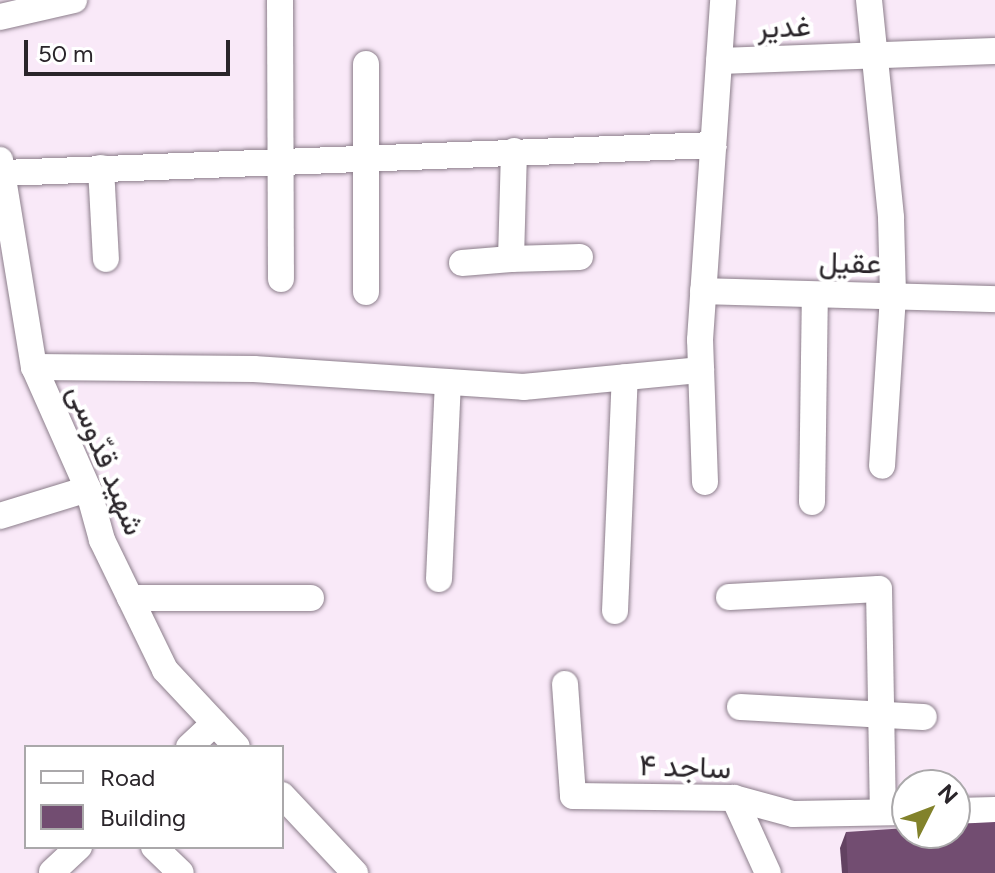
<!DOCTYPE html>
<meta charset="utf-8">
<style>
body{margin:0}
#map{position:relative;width:995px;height:873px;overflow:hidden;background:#f9e9f8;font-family:Figtree,Vazirmatn,sans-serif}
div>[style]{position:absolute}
.roads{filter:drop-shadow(0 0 2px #8c7e8b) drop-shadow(0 0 2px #8c7e8b)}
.minor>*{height:26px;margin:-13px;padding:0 13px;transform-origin:13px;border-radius:13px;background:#fff}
.wall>*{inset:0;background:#624261}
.building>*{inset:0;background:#724d71}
span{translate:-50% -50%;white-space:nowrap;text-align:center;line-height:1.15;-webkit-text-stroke:8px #fff;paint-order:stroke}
.street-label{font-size:30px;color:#2a252a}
.legend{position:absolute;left:24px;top:745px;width:260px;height:104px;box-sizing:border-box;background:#fff;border:2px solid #aaa8aa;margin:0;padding:10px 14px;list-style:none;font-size:24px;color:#2a252a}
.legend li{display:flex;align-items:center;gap:16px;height:40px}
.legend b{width:40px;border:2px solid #aaa8aa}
.north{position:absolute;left:891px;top:769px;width:80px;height:80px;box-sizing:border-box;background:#fff;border:2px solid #aaa8aa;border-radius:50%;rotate:48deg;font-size:22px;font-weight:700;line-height:32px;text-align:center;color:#2a252a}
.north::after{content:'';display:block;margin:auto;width:28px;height:36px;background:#82822b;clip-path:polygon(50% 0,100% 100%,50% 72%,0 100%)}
.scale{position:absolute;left:24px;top:40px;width:206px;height:36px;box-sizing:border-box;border:4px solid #2a252a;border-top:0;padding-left:10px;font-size:24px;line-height:28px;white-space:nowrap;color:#2a252a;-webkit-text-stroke:6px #fff;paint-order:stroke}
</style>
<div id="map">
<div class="roads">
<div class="minor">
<div style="left:280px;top:0;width:279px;rotate:89.8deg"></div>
<div style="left:869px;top:0;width:219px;rotate:84.2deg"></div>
<div style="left:891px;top:218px;width:78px;rotate:88.5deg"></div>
<div style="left:893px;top:296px;width:170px;rotate:93.7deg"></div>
<div style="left:0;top:17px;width:76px;rotate:-12.9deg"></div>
<div style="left:719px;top:61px;width:276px;rotate:-2.1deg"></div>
<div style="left:514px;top:151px;width:108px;rotate:91.6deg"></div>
<div style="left:511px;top:259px;width:69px;rotate:-1.7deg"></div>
<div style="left:0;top:160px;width:210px;rotate:80.7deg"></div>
<div style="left:34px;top:367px;width:133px;rotate:66.1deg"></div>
<div style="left:88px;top:489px;width:53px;rotate:74.6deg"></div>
<div style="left:102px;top:540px;width:144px;rotate:64.1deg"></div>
<div style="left:165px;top:670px;width:105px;rotate:46.9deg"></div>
<div style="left:101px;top:168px;width:91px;rotate:86.9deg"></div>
<div style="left:4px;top:173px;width:710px;rotate:-2.26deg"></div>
<div style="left:462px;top:263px;width:49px;rotate:-4.7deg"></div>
<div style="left:703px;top:291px;width:292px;rotate:1.6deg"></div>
<div style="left:366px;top:292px;width:228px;rotate:-90deg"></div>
<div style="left:34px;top:367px;width:220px;rotate:0.5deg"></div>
<div style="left:254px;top:369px;width:270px;rotate:3.8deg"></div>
<div style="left:523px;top:387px;width:179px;rotate:-5.5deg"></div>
<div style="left:705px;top:482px;width:142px;rotate:-92deg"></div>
<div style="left:700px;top:340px;width:341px;rotate:-86.1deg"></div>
<div style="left:812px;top:502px;width:207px;rotate:-89.2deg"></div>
<div style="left:0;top:516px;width:92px;rotate:-17.1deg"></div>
<div style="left:439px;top:579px;width:197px;rotate:-87.4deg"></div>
<div style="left:729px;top:597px;width:150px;rotate:-3.1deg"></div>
<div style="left:879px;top:589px;width:223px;rotate:89deg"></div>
<div style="left:130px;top:598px;width:181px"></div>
<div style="left:615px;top:611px;width:234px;rotate:-87.6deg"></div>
<div style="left:565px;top:684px;width:112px;rotate:85.9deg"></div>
<div style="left:573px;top:796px;width:161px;rotate:0.7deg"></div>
<div style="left:734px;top:798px;width:61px;rotate:15.2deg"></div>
<div style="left:793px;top:814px;width:114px;rotate:-1deg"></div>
<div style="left:740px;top:707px;width:184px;rotate:3.1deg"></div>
<div style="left:189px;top:747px;width:35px;rotate:-43deg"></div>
<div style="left:282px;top:795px;width:107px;rotate:46.9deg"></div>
<div style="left:734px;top:798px;width:82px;rotate:65.6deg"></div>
<div style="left:955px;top:811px;width:40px;rotate:-1.4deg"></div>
<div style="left:154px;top:847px;width:37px;rotate:44deg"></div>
<div style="left:52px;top:872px;width:37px;rotate:-43deg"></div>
</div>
</div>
<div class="wall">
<div style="clip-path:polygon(846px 832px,995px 873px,842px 873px,840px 848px)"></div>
</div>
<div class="building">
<div style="clip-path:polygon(995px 822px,995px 873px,848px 873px,846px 832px,907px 828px,907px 833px,955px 833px,955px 824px)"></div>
</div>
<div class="street-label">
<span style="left:784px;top:27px;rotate:-2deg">غدیر</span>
<span style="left:850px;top:263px;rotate:1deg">عقیل</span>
<span style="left:106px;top:460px;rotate:68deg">شهید قدّوسی</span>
<span style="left:685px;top:767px;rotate:2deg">ساجد ۴</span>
</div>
<ul class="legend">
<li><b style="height:10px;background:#fff"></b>Road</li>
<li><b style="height:22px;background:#724d71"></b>Building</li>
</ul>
<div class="north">N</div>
<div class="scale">50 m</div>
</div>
